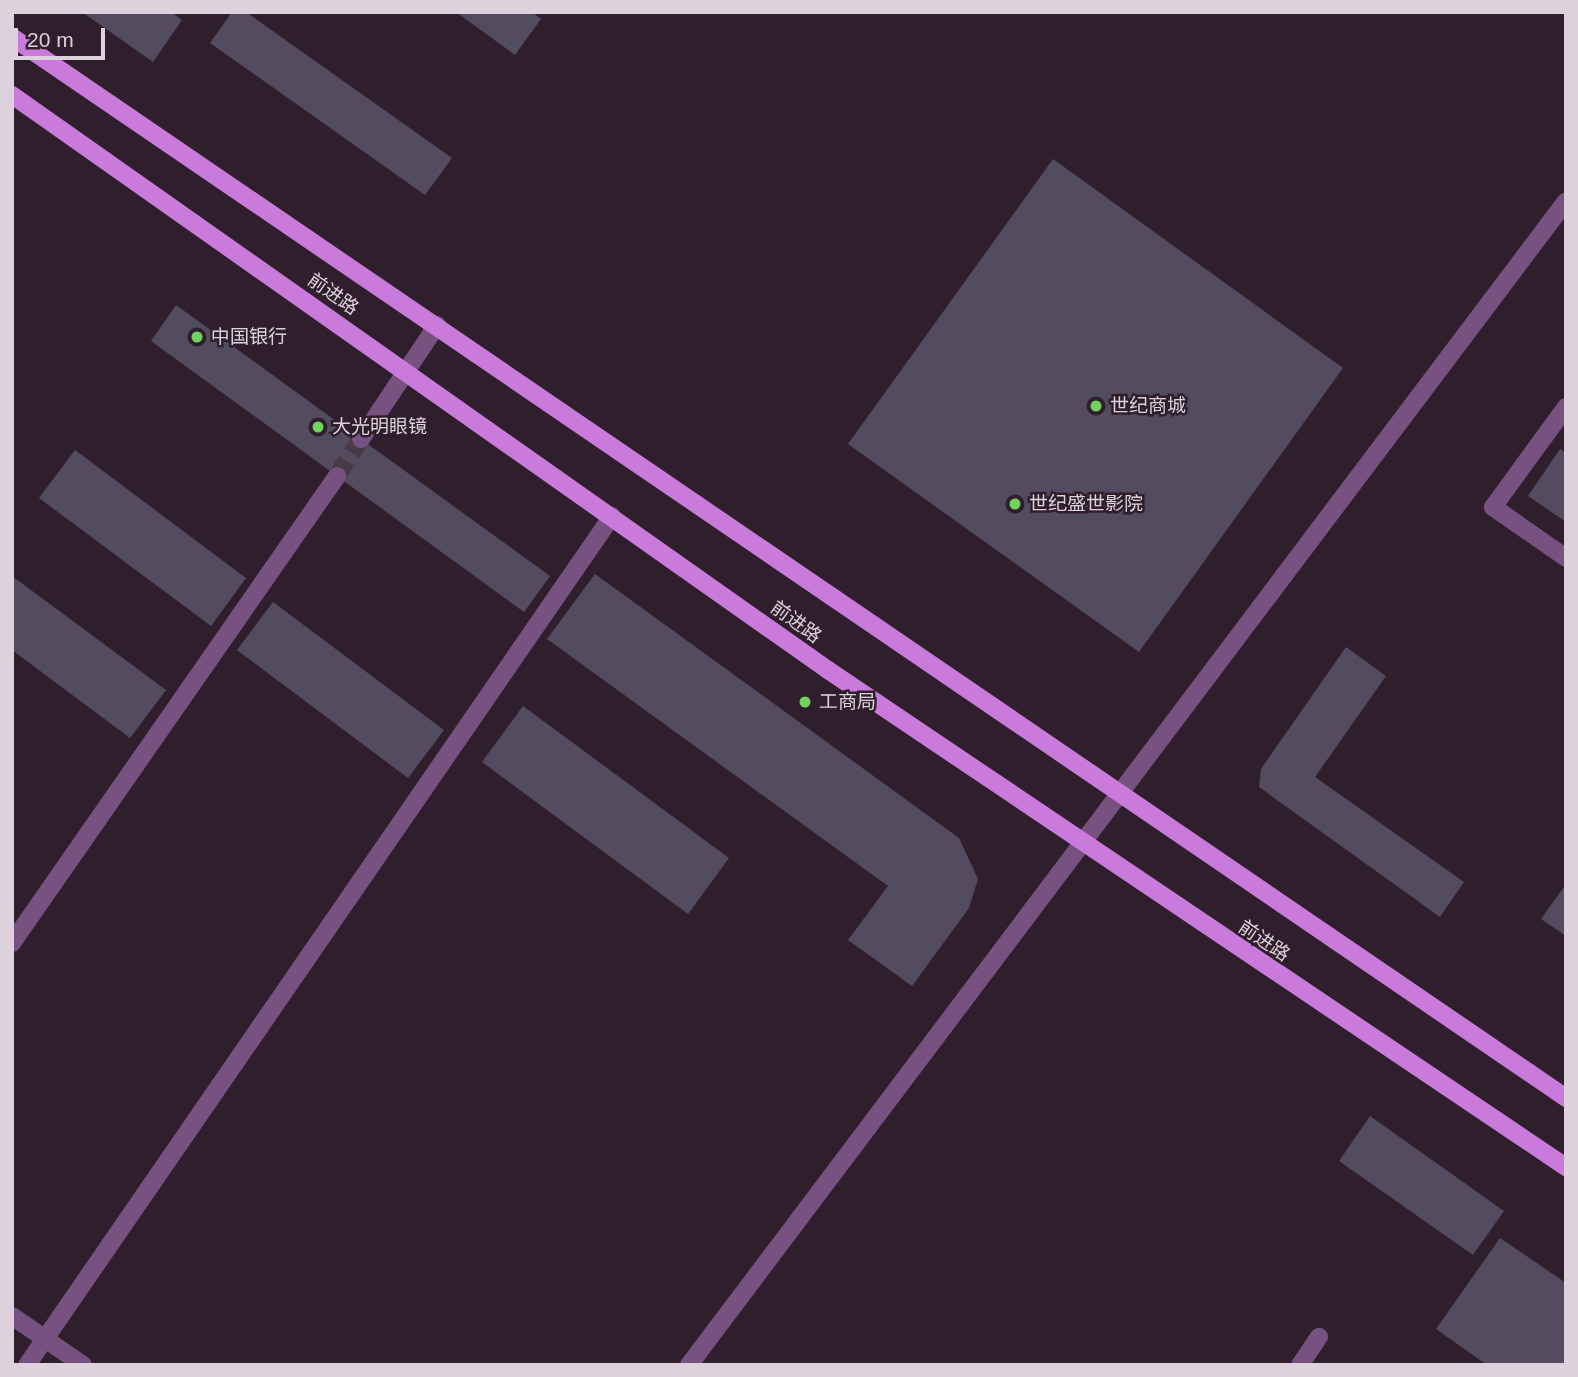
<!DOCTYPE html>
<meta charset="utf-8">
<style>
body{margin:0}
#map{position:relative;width:1578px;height:1377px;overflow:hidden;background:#2f1f2d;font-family:Helvetica,"Noto Sans SC",sans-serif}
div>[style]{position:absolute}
.building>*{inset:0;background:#534c5f}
.minor-tunnel>*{height:18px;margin-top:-9px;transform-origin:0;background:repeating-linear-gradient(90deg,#493a47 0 18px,transparent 0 27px)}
.minor>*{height:18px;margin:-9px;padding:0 9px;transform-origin:9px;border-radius:9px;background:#775180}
.major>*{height:18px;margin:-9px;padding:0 9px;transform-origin:9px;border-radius:9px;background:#c97adb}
.dots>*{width:19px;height:19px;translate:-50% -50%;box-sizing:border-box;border:4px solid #2f1f2d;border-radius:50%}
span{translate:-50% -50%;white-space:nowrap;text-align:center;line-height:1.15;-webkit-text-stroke:5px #2f1f2d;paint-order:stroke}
.street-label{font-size:19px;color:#ddd2db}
.poi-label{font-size:19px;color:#ddd2db}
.left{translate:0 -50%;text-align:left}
.frame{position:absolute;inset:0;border:14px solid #ddd2db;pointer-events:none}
.scale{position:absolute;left:14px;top:28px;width:91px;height:32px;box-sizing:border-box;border:4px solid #ddd2db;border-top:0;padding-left:9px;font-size:21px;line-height:24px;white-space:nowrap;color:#ddd2db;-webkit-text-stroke:5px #2f1f2d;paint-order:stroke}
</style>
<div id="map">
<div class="building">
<div style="clip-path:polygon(82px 12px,171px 12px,182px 20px,153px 62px)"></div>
<div style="clip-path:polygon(232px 12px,246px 12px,452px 158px,425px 195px,210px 43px)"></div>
<div style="clip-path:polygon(456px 12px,532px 12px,541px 19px,515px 55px)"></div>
<div style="clip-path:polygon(1053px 159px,1343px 368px,1139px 652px,848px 444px)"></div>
<div style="clip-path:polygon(176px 305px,550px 576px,524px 612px,151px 341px)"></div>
<div style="clip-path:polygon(1560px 449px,1566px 453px,1566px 522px,1528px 496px)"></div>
<div style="clip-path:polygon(75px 450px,246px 578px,211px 626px,39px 498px)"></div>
<div style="clip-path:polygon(595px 574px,959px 838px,978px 879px,969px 908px,912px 986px,848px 940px,888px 886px,547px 639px)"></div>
<div style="clip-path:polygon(12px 576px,166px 690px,130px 738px,12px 650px)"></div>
<div style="clip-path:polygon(273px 602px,444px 730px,408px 778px,237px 650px)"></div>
<div style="clip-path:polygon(1346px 647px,1386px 676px,1315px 777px,1464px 882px,1440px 917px,1259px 787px,1261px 769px)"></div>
<div style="clip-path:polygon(523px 706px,729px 858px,688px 914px,482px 762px)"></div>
<div style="clip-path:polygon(1566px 884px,1566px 936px,1541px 919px)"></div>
<div style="clip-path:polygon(1370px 1116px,1504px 1211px,1473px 1255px,1339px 1161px)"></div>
<div style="clip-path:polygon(1500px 1238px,1566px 1283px,1566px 1365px,1487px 1365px,1436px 1329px)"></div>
</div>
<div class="minor-tunnel">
<div style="left:337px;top:476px;width:44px;rotate:-57deg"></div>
</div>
<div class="minor">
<div style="left:1566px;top:407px;width:124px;rotate:126.1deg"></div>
<div style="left:1493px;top:507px;width:89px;rotate:34.9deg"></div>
<div style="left:361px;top:439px;width:137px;rotate:-56.3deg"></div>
<div style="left:12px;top:943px;width:569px;rotate:-55.16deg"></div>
<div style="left:12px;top:1316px;width:86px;rotate:34.6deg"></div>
<div style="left:27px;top:1365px;width:1031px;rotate:-55.43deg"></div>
<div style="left:689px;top:1365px;width:1457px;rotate:-53deg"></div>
<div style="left:1300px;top:1365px;width:34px;rotate:-56deg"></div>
</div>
<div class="major">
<div style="left:12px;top:37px;width:1882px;rotate:34.32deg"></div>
<div style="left:12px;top:95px;width:998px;rotate:35.17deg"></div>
<div style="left:828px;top:670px;width:890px;rotate:33.96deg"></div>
</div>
<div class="dots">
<div style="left:197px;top:337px;background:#71d25e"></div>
<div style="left:1096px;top:406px;background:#71d25e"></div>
<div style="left:318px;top:427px;background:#71d25e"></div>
<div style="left:1015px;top:504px;background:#71d25e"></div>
<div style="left:805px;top:702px;background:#71d25e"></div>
</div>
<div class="street-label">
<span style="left:333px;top:294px;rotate:35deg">前进路</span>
<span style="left:796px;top:622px;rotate:36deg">前进路</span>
<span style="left:1264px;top:941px;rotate:34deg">前进路</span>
</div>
<div class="poi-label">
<span class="left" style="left:211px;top:337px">中国银行</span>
<span class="left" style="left:1110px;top:406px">世纪商城</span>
<span class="left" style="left:332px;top:427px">大光明眼镜</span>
<span class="left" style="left:1029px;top:504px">世纪盛世影院</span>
<span class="left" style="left:819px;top:702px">工商局</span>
</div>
<div class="frame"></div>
<div class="scale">20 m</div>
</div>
